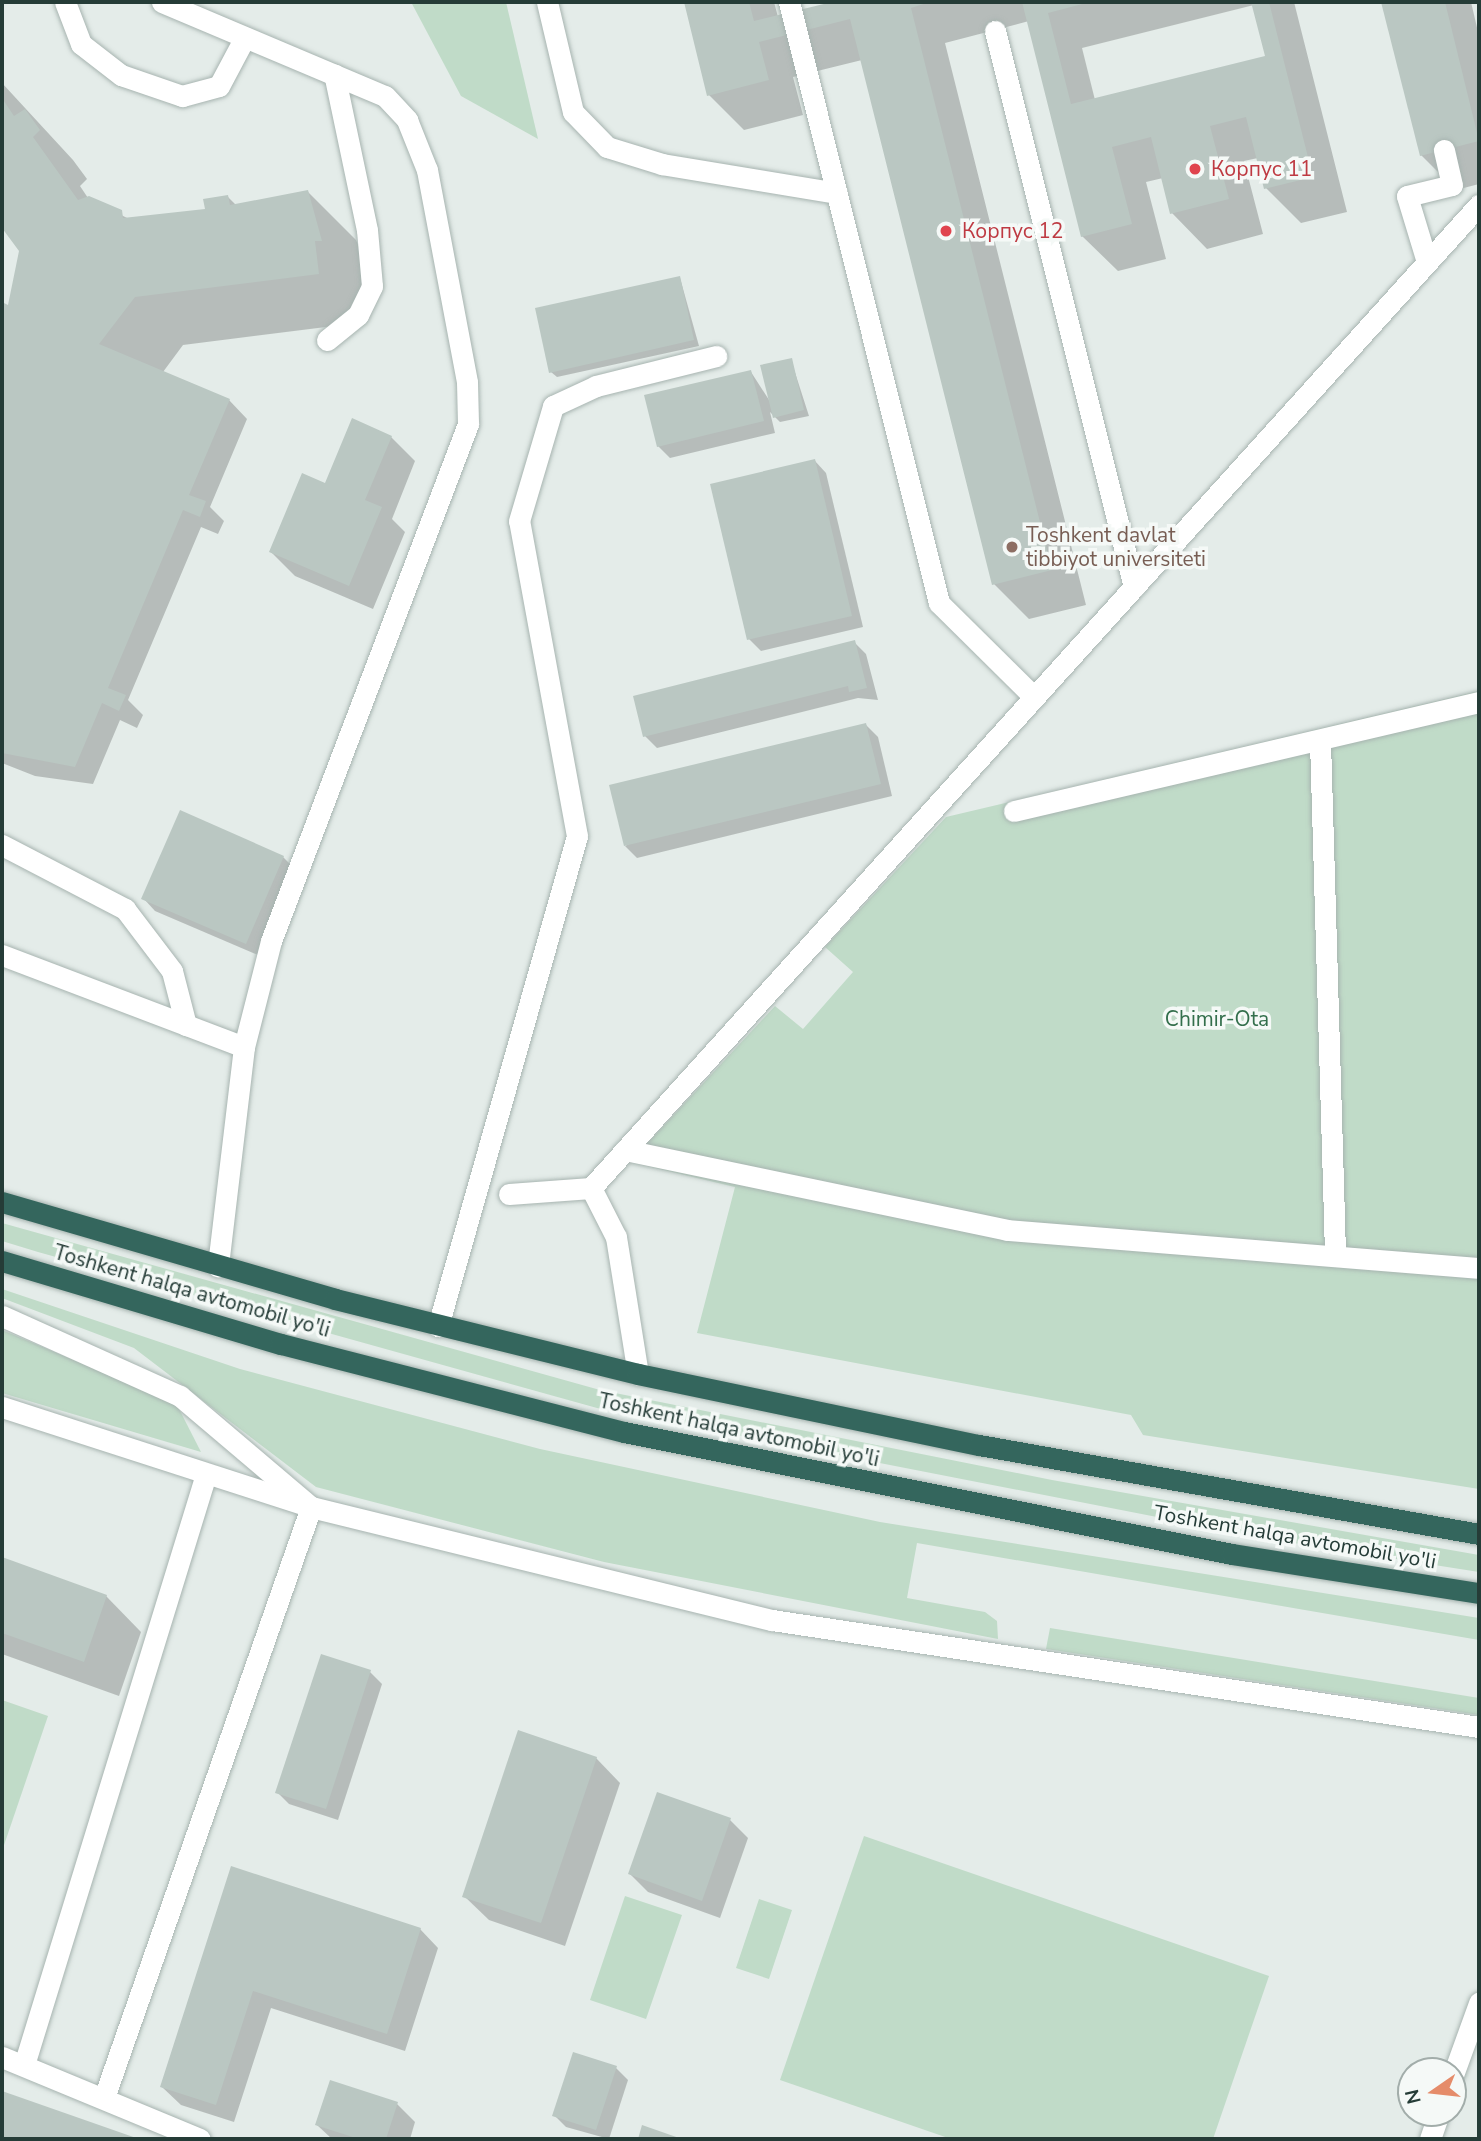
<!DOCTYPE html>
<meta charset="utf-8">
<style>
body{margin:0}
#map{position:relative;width:1481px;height:2141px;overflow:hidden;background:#e4ece9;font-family:"Nunito Sans",sans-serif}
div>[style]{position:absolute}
.green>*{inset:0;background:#c0dbc8}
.shadow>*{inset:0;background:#0003}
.building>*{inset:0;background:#bac7c2}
.roads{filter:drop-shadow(0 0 2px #a7b4b0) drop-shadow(0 0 2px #a7b4b0)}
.minor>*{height:21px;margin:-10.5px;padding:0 10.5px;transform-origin:10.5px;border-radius:10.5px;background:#fff}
.highway>*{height:21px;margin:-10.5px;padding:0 10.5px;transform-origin:10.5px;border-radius:10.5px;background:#34665d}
.dots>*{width:19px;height:19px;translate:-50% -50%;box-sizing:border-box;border:4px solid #f5f9f7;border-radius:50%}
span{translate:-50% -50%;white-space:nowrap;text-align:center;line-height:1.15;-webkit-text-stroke:7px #f5f9f7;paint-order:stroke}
.health-label{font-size:21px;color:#be3a42}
.left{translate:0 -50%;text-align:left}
.education-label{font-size:21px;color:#785e54}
.park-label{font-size:21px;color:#336f4c}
.street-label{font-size:21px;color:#253c37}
.frame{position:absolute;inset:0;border:4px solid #253c37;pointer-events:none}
.north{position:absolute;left:1397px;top:2057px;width:70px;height:70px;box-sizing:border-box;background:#f5f9f7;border:2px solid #a2adaa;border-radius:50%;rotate:256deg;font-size:19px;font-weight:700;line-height:28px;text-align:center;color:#253c37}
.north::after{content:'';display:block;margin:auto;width:24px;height:32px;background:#e58c6a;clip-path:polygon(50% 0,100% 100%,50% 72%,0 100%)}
</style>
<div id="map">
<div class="green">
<div style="clip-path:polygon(411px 2px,506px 2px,538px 139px,461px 96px)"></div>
<div style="clip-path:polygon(1479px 691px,1479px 1489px,1143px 1435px,1131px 1415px,697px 1333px,735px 1187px,630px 1162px,775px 1006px,803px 1029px,853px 972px,825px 947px,946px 817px)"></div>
<div style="clip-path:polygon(2px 1223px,600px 1390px,1052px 1480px,1479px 1555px,1479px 1572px,1275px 1540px,597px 1408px,38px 1252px,2px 1241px)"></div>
<div style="clip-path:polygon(2px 1289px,240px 1369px,540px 1449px,880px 1522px,1479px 1618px,1479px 1640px,917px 1543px,907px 1598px,985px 1612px,997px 1621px,998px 1639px,604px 1562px,316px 1487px,134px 1348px,2px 1298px)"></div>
<div style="clip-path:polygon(2px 1330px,176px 1403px,201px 1452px,2px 1393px)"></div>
<div style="clip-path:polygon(1050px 1628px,1479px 1698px,1479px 1715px,1046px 1649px)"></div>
<div style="clip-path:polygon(2px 1700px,48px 1716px,2px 1851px)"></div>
<div style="clip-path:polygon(864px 1836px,1269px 1976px,1213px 2139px,951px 2139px,780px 2080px)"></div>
<div style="clip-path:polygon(625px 1896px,682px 1915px,646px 2019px,590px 2000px)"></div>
<div style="clip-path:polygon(759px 1899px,792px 1910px,769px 1979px,736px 1968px)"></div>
</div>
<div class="shadow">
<div style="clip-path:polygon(evenodd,685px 2px,774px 2px,778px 17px,839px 2px,1294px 2px,1347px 212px,1301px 223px,1266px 188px,1258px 158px,1244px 161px,1263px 234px,1207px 249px,1172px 213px,1163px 178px,1146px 182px,1166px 259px,1118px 271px,1082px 236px,1029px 21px,945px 43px,1086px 605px,1029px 619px,994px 584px,862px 60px,793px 77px,803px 115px,744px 130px,709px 95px,685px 2px,1254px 5px,1267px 57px,1095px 100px,1082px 48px,1254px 5px)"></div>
<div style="clip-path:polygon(1383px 2px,1471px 2px,1479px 36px,1479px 184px,1456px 190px,1421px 155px)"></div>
<div style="clip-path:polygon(2px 83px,73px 160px,87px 179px,80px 186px,88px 198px,129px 219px,207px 211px,228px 197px,237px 206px,308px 192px,356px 240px,367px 266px,366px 322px,183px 345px,163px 372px,229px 400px,247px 419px,210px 507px,224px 521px,218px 534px,201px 527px,128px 700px,143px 715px,137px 728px,120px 720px,93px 784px,35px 776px,2px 763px,2px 304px,9px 307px,21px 250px,2px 225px)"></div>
<div style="clip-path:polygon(680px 278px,699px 346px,557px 377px,551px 372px)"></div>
<div style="clip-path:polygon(791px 360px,809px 416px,780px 422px,770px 412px,775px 433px,670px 458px,658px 446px,751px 372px,771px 403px)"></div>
<div style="clip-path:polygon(391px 437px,415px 461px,392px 519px,405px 532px,373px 609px,295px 576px,271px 552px,326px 485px)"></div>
<div style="clip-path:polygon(815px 461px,826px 473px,863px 627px,761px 651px,749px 639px)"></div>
<div style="clip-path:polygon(854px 642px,866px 654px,878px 700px,858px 698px,657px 748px,645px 736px)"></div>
<div style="clip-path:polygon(866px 725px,878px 737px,892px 796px,637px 858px,625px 846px)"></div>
<div style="clip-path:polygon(283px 857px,295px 869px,258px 955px,155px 911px,144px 899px)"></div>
<div style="clip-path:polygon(2px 1559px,106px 1596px,141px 1632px,119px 1696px,2px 1654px)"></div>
<div style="clip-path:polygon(370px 1672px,382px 1684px,338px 1820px,289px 1804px,277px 1792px)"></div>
<div style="clip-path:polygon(596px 1758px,620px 1783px,565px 1946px,489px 1920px,464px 1896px)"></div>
<div style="clip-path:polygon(730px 1820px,748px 1838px,720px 1918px,648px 1892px,630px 1874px)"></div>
<div style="clip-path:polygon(232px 1868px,420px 1929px,438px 1948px,405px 2051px,271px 2008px,234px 2122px,181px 2105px,162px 2087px)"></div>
<div style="clip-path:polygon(616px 2068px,628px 2080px,609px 2139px,566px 2127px,554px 2115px)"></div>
<div style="clip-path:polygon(2px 2092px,135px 2139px,2px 2139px)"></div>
<div style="clip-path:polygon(397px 2104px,415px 2122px,410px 2139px,332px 2139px,317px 2125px)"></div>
</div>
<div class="building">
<div style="clip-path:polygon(684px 2px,749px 2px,754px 21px,832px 2px,930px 2px,911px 8px,1052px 570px,992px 585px,850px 19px,759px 42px,769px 80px,707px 96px)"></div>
<div style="clip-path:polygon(1022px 2px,1090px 2px,1048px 13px,1071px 104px,1265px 56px,1251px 2px,1269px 2px,1313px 177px,1264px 189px,1246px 117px,1210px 126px,1229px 199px,1170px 214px,1151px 137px,1112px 147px,1132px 224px,1081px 237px)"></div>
<div style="clip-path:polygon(1381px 2px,1445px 2px,1479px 141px,1420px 156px)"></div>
<div style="clip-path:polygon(2px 98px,14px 116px,25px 109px,40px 130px,33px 137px,78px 200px,89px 196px,122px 210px,123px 218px,205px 209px,203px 199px,228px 195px,230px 205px,308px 190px,322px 241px,315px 241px,319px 274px,135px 297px,99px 344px,230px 399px,189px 495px,206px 501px,200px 517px,183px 510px,108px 688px,126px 695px,119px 711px,102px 703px,75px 767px,2px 753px,2px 302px,8px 305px,19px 251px,2px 228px)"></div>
<div style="clip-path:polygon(680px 276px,694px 340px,549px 373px,535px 308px)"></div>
<div style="clip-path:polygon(792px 358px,804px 410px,773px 418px,760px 365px)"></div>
<div style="clip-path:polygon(751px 370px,764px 421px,657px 447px,644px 395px)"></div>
<div style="clip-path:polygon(352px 418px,392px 436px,365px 500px,382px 507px,349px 586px,269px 552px,302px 473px,325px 483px)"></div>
<div style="clip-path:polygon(815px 459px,852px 616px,747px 640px,710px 484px)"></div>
<div style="clip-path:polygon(855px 640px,867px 688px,849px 692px,848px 686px,643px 737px,633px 696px)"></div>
<div style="clip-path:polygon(866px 723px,881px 784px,624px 846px,609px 785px)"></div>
<div style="clip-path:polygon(180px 810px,284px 856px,246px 944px,141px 899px)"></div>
<div style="clip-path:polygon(2px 1557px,107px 1595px,84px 1662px,2px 1633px)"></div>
<div style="clip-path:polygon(321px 1654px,371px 1670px,326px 1809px,275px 1793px)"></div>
<div style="clip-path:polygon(518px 1730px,597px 1757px,541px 1923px,462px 1897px)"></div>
<div style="clip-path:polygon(657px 1792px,731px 1818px,702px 1901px,628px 1874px)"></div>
<div style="clip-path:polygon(231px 1866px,421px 1928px,387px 2034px,253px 1991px,216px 2105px,160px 2087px)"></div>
<div style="clip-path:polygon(573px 2052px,617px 2066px,596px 2130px,552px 2116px)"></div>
<div style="clip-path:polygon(330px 2080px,398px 2102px,386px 2139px,359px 2139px,315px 2125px)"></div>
<div style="clip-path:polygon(2px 2091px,139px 2139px,2px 2139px)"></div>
<div style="clip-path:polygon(642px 2125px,682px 2139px,638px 2139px)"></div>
</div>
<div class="roads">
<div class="minor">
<div style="left:65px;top:2px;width:45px;rotate:69.1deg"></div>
<div style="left:81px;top:44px;width:51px;rotate:37.8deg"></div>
<div style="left:121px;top:75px;width:65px;rotate:19deg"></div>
<div style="left:182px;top:96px;width:38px;rotate:-15deg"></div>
<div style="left:219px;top:86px;width:55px;rotate:-62deg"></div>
<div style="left:162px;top:2px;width:242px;rotate:22.9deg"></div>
<div style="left:385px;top:96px;width:33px;rotate:47deg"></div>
<div style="left:407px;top:120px;width:54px;rotate:68.2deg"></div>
<div style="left:427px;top:170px;width:216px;rotate:79.3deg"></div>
<div style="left:467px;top:382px;width:42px;rotate:88.6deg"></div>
<div style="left:468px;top:424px;width:553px;rotate:110.86deg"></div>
<div style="left:271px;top:941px;width:109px;rotate:104.3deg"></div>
<div style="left:244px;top:1047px;width:221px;rotate:96.8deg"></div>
<div style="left:547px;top:2px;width:113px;rotate:76.7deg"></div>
<div style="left:573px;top:112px;width:49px;rotate:45.8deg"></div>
<div style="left:607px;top:147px;width:58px;rotate:17.2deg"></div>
<div style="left:662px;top:164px;width:177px;rotate:9.4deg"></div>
<div style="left:789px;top:2px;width:619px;rotate:75.99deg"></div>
<div style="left:939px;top:603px;width:134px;rotate:44.7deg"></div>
<div style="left:995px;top:31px;width:573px;rotate:75.96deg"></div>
<div style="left:1427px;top:262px;width:69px;rotate:-106.9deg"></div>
<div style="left:1407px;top:196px;width:46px;rotate:-13.7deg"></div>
<div style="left:1452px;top:185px;width:36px;rotate:-103deg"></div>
<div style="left:327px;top:340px;width:40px;rotate:-39deg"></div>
<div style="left:358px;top:315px;width:32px;rotate:-64deg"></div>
<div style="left:372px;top:286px;width:56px;rotate:-95.1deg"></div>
<div style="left:367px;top:230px;width:159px;rotate:-101.9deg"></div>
<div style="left:1320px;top:741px;width:512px;rotate:88.32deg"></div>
<div style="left:1014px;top:811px;width:478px;rotate:-13.2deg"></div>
<div style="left:2px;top:845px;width:139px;rotate:27.5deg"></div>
<div style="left:125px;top:909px;width:78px;rotate:52.8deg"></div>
<div style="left:172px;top:971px;width:56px;rotate:75.5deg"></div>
<div style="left:2px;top:955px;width:259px;rotate:20.8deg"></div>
<div style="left:625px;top:1150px;width:390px;rotate:11.8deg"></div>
<div style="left:1007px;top:1230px;width:474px;rotate:4.6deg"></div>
<div style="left:591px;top:1188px;width:55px;rotate:63deg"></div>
<div style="left:616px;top:1237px;width:139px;rotate:80.9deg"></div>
<div style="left:509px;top:1194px;width:82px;rotate:-4.2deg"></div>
<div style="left:591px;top:1188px;width:1325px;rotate:-47.91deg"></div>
<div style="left:2px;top:1316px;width:195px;rotate:24.2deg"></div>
<div style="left:180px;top:1396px;width:172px;rotate:40.3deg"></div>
<div style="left:311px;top:1507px;width:475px;rotate:13.8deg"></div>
<div style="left:772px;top:1620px;width:715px;rotate:8.61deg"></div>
<div style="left:438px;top:1326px;width:509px;rotate:-74.16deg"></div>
<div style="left:577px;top:836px;width:320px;rotate:-100.4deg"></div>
<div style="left:519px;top:521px;width:120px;rotate:-73.5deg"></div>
<div style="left:553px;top:406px;width:47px;rotate:-24.9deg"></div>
<div style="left:596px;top:386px;width:124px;rotate:-14deg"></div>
<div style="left:2px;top:1407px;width:325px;rotate:17.9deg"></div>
<div style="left:311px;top:1507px;width:623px;rotate:109.31deg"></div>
<div style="left:2px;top:2057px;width:214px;rotate:22.5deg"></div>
<div style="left:24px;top:2065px;width:618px;rotate:-72.88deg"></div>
<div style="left:1453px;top:2075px;width:77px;rotate:-70.1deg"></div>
<div style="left:1430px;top:2139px;width:28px;rotate:-71deg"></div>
</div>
<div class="highway">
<div style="left:2px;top:1202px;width:347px;rotate:16.2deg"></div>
<div style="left:335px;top:1299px;width:312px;rotate:13.9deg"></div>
<div style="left:638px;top:1374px;width:348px;rotate:11.8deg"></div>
<div style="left:979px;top:1445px;width:508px;rotate:10.09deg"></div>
<div style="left:2px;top:1261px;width:291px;rotate:16.6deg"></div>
<div style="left:281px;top:1344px;width:354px;rotate:14.4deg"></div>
<div style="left:624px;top:1432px;width:620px;rotate:11.35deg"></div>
<div style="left:1232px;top:1554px;width:250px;rotate:9deg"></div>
</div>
</div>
<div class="dots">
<div style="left:1195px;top:169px;background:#e0444e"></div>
<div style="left:946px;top:231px;background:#e0444e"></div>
<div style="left:1012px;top:547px;background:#8d6e63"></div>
</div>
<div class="health-label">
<span class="left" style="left:1211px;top:169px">Корпус 11</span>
<span class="left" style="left:962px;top:231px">Корпус 12</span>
</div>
<div class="education-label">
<span class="left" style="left:1026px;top:547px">Toshkent davlat<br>tibbiyot universiteti</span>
</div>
<div class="park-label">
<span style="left:1217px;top:1019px">Chimir-Ota</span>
</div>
<div class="street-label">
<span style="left:192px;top:1291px;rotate:16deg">Toshkent halqa avtomobil yo'li</span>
<span style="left:739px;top:1430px;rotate:12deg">Toshkent halqa avtomobil yo'li</span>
<span style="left:1295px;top:1537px;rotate:10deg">Toshkent halqa avtomobil yo'li</span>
</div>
<div class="frame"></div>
<div class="north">N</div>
</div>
